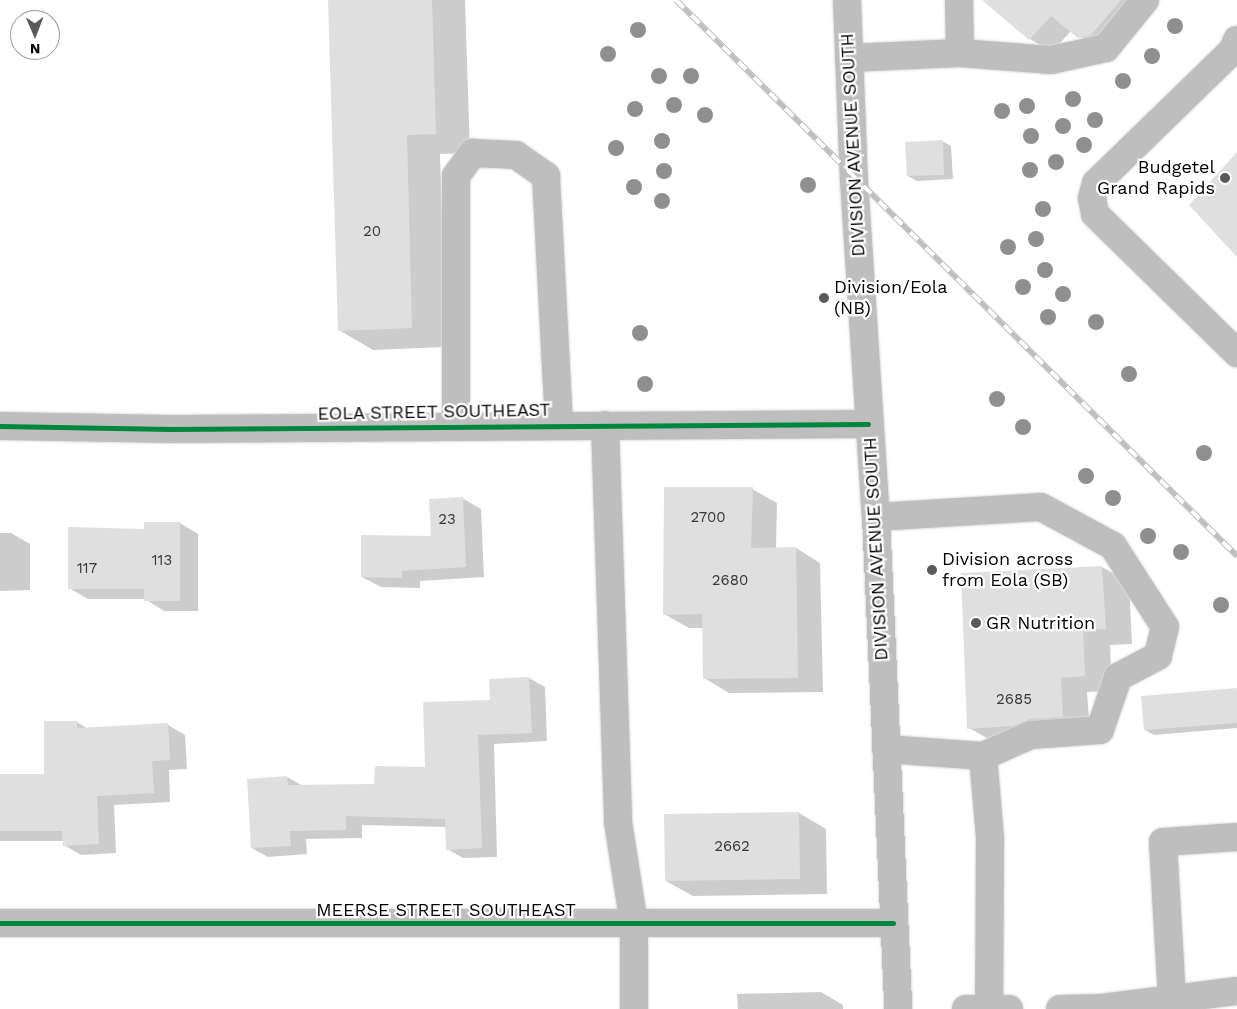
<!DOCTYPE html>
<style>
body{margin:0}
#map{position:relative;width:1237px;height:1009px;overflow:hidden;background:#fff;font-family:"Work Sans",sans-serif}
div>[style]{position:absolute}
.shadow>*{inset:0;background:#0003}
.building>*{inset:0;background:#dfdfdf}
.roads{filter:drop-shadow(0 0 1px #dbdbdb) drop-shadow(0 0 1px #dbdbdb)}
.minor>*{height:28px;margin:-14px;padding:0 14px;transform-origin:14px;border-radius:14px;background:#bebebe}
.major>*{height:28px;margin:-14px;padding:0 14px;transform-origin:14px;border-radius:14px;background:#bebebe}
.rail>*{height:5.5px;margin-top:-2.75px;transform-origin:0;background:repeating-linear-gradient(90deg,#fff 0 11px,#bebebe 0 22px);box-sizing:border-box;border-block:1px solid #bebebe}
.cycleway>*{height:5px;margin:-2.5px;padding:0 2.5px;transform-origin:2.5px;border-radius:2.5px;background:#00873e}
.trees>*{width:16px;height:16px;margin:-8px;border-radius:50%;background:#8f8f8f}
.dots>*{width:14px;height:14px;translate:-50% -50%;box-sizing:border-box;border:2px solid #fff;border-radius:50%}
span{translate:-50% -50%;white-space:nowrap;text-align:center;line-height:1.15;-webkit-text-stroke:4.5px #fff;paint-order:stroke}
.number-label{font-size:15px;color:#383838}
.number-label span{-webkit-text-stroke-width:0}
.street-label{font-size:18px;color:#000}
.poi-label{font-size:18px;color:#000}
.right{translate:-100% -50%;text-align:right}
.left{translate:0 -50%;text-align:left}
.north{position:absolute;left:10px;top:10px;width:50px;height:50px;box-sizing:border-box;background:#fff;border:1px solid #999;border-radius:50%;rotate:179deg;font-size:14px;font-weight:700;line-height:20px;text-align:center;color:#000}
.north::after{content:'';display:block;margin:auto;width:18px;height:22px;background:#595959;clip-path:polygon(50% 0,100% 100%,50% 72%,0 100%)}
</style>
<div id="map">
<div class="shadow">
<div style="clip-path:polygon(329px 0,465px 0,470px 153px,440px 154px,446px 347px,373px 350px,339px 330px)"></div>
<div style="clip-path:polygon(984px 0,1154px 0,1101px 50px,1071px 31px,1052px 52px,1030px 39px)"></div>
<div style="clip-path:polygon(942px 141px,951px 146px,953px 179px,917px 181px,908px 176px)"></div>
<div style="clip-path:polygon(752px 489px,777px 503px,776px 549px,796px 548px,820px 563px,823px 692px,729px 693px,704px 678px,703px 628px,689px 628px,664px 614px)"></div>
<div style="clip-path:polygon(462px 498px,481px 509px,484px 577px,420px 581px,420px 588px,381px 587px,362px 577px,432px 537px)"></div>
<div style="clip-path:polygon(180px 523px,198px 534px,198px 611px,164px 611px,145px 599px,88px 599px,69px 588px,146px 531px)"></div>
<div style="clip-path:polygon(0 533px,11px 533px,30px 544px,30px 590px,0 591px)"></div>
<div style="clip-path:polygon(1102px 567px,1129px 582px,1132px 644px,1110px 645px,1112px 691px,1087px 692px,1090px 732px,996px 743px,969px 728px,963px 574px)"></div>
<div style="clip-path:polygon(529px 678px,545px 687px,547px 741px,494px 744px,497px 857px,463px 858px,447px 849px,446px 827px,362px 825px,362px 838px,306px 839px,307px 854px,268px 857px,252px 848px,287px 777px,303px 786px,376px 785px,427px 768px,491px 701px)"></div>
<div style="clip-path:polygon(1237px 690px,1237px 728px,1154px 735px,1145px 730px)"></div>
<div style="clip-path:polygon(77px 722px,88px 729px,168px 725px,185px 735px,187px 769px,169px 770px,170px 802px,114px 805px,116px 853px,81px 855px,64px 845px,64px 841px,0 841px,0 776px,45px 775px)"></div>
<div style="clip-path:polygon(799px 813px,826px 829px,827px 894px,693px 896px,666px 881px)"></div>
<div style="clip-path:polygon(821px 992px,843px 1005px,843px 1009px,738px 1009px,737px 994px)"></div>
</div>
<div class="building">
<div style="clip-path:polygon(328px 0,432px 0,436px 134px,407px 135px,412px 328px,338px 331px)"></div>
<div style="clip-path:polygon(982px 0,1121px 0,1091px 35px,1078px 38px,1051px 16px,1029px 40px)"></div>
<div style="clip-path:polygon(943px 140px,944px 175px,907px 176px,905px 142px)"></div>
<div style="clip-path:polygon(1237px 152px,1237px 257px,1189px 205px)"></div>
<div style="clip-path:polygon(664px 487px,753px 487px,751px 548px,796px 547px,798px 678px,703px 679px,702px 614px,663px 615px)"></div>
<div style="clip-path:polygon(463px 497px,466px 567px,402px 571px,402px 578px,361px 577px,361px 535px,431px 536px,429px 499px)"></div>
<div style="clip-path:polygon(144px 522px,180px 522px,180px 601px,144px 601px,144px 589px,68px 589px,68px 527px,144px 529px)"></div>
<div style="clip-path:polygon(1102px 566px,1106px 629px,1083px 630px,1085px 676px,1061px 678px,1063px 717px,1030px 719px,1013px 726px,967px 729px,961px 573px)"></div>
<div style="clip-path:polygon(529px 677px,532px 733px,478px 735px,482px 848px,446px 850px,445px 819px,346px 816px,346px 830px,290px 831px,291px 846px,251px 848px,247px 779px,287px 776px,288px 785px,374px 784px,375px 766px,425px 767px,423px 702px,490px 700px,489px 679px)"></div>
<div style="clip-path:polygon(1237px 688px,1237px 723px,1144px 730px,1141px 696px)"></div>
<div style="clip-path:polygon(44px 721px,77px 721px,77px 728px,168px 723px,170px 760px,152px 761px,154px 793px,97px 796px,99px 844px,63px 846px,62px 831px,0 831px,0 774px,44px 774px)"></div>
<div style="clip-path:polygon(799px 812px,800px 879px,665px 881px,664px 814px)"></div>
</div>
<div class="roads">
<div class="minor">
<div style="left:959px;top:0;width:53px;rotate:88.9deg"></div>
<div style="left:1237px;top:40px;width:11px;rotate:112deg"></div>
<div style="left:1233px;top:50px;width:191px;rotate:135.8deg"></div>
<div style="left:1096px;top:183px;width:16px;rotate:105deg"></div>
<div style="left:1092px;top:198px;width:16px;rotate:79deg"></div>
<div style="left:1095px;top:214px;width:199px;rotate:44.4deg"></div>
<div style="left:849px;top:58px;width:111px;rotate:-2.6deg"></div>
<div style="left:960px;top:53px;width:91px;rotate:4.4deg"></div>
<div style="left:1051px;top:60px;width:56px;rotate:-12.3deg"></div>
<div style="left:1106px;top:48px;width:62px;rotate:-50.9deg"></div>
<div style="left:456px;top:425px;width:249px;rotate:-90deg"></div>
<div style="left:456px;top:176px;width:29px;rotate:-54deg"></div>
<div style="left:473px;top:153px;width:43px;rotate:2.7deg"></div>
<div style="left:516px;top:155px;width:37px;rotate:35deg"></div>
<div style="left:546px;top:176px;width:249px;rotate:87deg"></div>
<div style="left:605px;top:425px;width:397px;rotate:88.1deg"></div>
<div style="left:618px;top:822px;width:103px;rotate:81.1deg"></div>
<div style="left:634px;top:924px;width:85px;rotate:90deg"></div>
<div style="left:0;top:426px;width:171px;rotate:1deg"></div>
<div style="left:171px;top:429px;width:697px;rotate:-0.41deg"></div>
<div style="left:876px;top:517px;width:165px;rotate:-3.5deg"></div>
<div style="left:1041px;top:507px;width:82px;rotate:28.4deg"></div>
<div style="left:1113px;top:546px;width:96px;rotate:57.3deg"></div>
<div style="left:1165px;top:627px;width:30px;rotate:104deg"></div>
<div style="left:1158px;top:656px;width:45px;rotate:152.3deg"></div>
<div style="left:1118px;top:677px;width:56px;rotate:108.8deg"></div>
<div style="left:1100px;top:730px;width:69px;rotate:175.9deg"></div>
<div style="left:1031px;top:735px;width:52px;rotate:156.4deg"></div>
<div style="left:886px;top:749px;width:97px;rotate:4.1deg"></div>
<div style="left:983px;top:756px;width:82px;rotate:85.1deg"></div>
<div style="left:990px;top:838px;width:169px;rotate:90.3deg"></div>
<div style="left:0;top:923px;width:893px"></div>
<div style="left:1172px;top:999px;width:157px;rotate:-93.3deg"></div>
<div style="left:1163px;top:842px;width:74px;rotate:-3.9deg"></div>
<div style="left:966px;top:1009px;width:43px"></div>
<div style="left:1060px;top:1009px;width:42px;rotate:-1.4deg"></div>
<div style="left:1102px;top:1008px;width:136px;rotate:-7.2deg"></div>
</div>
<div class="major">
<div style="left:847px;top:0;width:180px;rotate:87.8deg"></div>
<div style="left:854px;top:180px;width:338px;rotate:86.3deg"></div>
<div style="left:876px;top:517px;width:492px;rotate:87.4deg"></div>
</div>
</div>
<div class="rail">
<div style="left:676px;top:0;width:790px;rotate:44.74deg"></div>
</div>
<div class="cycleway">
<div style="left:0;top:426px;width:171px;rotate:1deg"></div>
<div style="left:171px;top:429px;width:697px;rotate:-0.41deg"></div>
<div style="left:0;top:923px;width:893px"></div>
</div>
<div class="trees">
<div style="left:1175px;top:26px"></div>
<div style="left:638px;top:30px"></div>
<div style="left:608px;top:54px"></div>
<div style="left:1152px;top:56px"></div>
<div style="left:659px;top:76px"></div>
<div style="left:691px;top:76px"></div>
<div style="left:1123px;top:81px"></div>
<div style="left:1073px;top:99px"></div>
<div style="left:674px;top:105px"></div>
<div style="left:1027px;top:106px"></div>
<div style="left:635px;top:109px"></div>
<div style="left:1002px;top:111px"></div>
<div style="left:705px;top:115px"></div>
<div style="left:1095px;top:120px"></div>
<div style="left:1063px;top:126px"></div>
<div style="left:1031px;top:136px"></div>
<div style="left:662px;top:141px"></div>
<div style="left:1084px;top:145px"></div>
<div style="left:616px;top:148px"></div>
<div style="left:1056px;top:162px"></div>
<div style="left:1030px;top:170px"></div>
<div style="left:664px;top:171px"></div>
<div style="left:808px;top:185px"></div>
<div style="left:634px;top:187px"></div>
<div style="left:662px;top:201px"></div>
<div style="left:1043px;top:209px"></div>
<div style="left:1036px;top:239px"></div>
<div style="left:1008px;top:247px"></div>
<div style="left:1045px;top:270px"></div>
<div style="left:1023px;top:287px"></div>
<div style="left:1063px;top:294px"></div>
<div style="left:1048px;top:317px"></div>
<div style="left:1096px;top:322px"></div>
<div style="left:640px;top:333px"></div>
<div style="left:1129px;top:374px"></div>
<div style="left:645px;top:384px"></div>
<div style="left:997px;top:399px"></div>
<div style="left:1023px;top:427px"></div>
<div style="left:1204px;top:453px"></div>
<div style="left:1086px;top:476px"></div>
<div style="left:1113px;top:498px"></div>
<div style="left:1148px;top:536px"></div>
<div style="left:1181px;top:552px"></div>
<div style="left:1221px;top:605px"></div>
</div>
<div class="dots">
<div style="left:1225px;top:178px;background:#595959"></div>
<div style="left:824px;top:298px;background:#595959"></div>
<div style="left:932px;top:570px;background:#595959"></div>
<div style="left:976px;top:623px;background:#595959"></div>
</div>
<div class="number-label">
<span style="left:372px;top:232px">20</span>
<span style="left:708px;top:518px">2700</span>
<span style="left:447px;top:520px">23</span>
<span style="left:162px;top:561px">113</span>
<span style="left:87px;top:569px">117</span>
<span style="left:730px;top:581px">2680</span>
<span style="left:1014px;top:700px">2685</span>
<span style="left:732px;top:847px">2662</span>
</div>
<div class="street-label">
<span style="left:853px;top:145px;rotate:-93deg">DIVISION AVENUE SOUTH</span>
<span style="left:434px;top:412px;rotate:-1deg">EOLA STREET SOUTHEAST</span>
<span style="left:876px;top:549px;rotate:-93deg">DIVISION AVENUE SOUTH</span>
<span style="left:446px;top:910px">MEERSE STREET SOUTHEAST</span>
</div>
<div class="poi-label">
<span class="right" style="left:1215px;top:178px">Budgetel<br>Grand Rapids</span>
<span class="left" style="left:834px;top:298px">Division/Eola<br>(NB)</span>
<span class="left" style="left:942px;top:570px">Division across<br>from Eola (SB)</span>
<span class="left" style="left:986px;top:623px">GR Nutrition</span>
</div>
<div class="north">N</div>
</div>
